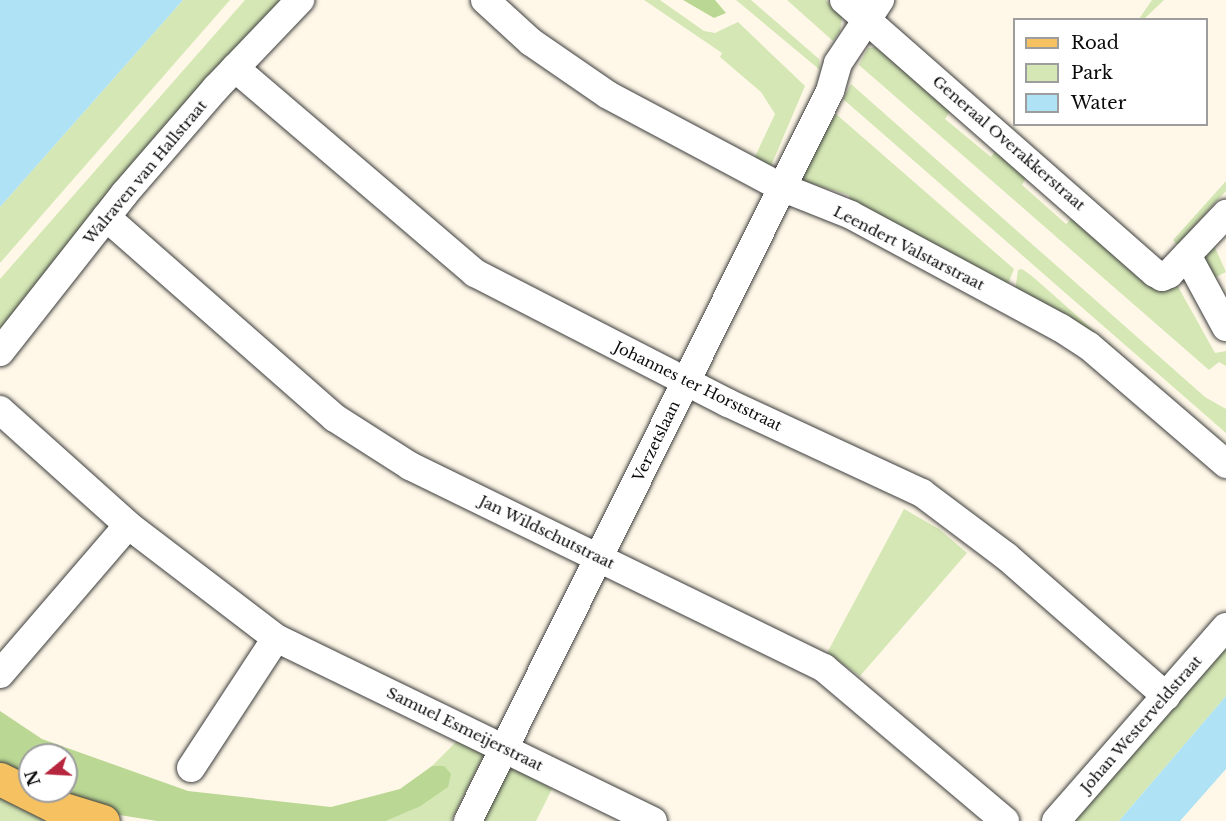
<!DOCTYPE html>
<style>
body{margin:0}
#map{position:relative;width:1226px;height:821px;overflow:hidden;background:#fff8e8;font-family:"Libre Baskerville",serif}
div>[style]{position:absolute}
.green>*{inset:0;background:#d4e7b4}
.forest>*{inset:0;background:#bad793}
.water>*{inset:0;background:#aee2f4}
.roads{filter:drop-shadow(0 0 2px #3d3d3d) drop-shadow(0 0 2px #3d3d3d)}
.minor>*{height:28px;margin:-14px;padding:0 14px;transform-origin:14px;border-radius:14px;background:#fff}
.major>*{height:33px;margin:-16.5px;padding:0 16.5px;transform-origin:16.5px;border-radius:16.5px;background:#f6c161}
span{translate:-50% -50%;white-space:nowrap;text-align:center;line-height:1.15;-webkit-text-stroke:6px #fff;paint-order:stroke}
.street-label{font-size:15px;color:#0a0a0a}
.legend{position:absolute;left:1013px;top:18px;width:195px;height:108px;box-sizing:border-box;background:#fff;border:2px solid #9d9d9d;margin:0;padding:8px 10px;list-style:none;font-size:18px;color:#0a0a0a}
.legend li{display:flex;align-items:center;gap:12px;height:30px}
.legend b{width:30px;border:2px solid #9d9d9d}
.north{position:absolute;left:18px;top:743px;width:60px;height:60px;box-sizing:border-box;background:#fff;border:2px solid #9d9d9d;border-radius:50%;rotate:252deg;font-size:16px;font-weight:700;line-height:24px;text-align:center;color:#0a0a0a}
.north::after{content:'';display:block;margin:auto;width:21px;height:27px;background:#b6263e;clip-path:polygon(50% 0,100% 100%,50% 72%,0 100%)}
</style>
<div id="map">
<div class="green">
<div style="clip-path:polygon(183px 0,230px 0,0 263px,0 207px)"></div>
<div style="clip-path:polygon(245px 0,288px 0,0 337px,0 279px)"></div>
<div style="clip-path:polygon(644px 0,660px 0,704px 31px,715px 33px,738px 22px,805px 86px,771px 166px,753px 161px,775px 114px,761px 92px,720px 57px,722px 53px)"></div>
<div style="clip-path:polygon(736px 0,751px 0,819px 59px,820px 70px)"></div>
<div style="clip-path:polygon(787px 0,826px 0,842px 17px,840px 31px,833px 41px)"></div>
<div style="clip-path:polygon(1152px 0,1164px 0,1144px 19px,1139px 19px)"></div>
<div style="clip-path:polygon(875px 47px,954px 106px,945px 119px,991px 157px,1001px 144px,1029px 172px,1022px 185px,1066px 224px,1077px 213px,1176px 283px,1215px 353px,1226px 351px,1226px 366px,1219px 362px,1209px 370px,859px 65px,868px 48px)"></div>
<div style="clip-path:polygon(851px 84px,1205px 397px,1226px 409px,1226px 433px,843px 99px)"></div>
<div style="clip-path:polygon(836px 114px,1014px 269px,1006px 289px,851px 205px,849px 195px,796px 179px)"></div>
<div style="clip-path:polygon(1226px 181px,1226px 191px,1177px 245px,1173px 240px)"></div>
<div style="clip-path:polygon(1212px 241px,1226px 272px,1210px 280px,1200px 260px)"></div>
<div style="clip-path:polygon(1022px 269px,1032px 276px,1152px 382px,1015px 292px,1018px 270px)"></div>
<div style="clip-path:polygon(904px 509px,939px 529px,967px 553px,860px 676px,827px 653px)"></div>
<div style="clip-path:polygon(1226px 642px,1226px 696px,1119px 821px,1072px 821px)"></div>
<div style="clip-path:polygon(458px 740px,485px 753px,451px 821px,386px 821px,419px 807px,444px 766px,432px 766px)"></div>
<div style="clip-path:polygon(506px 764px,552px 789px,536px 821px,478px 821px)"></div>
<div style="clip-path:polygon(0 789px,64px 821px,0 821px)"></div>
</div>
<div class="forest">
<div style="clip-path:polygon(683px 0,715px 0,726px 13px,714px 18px)"></div>
<div style="clip-path:polygon(0 711px,42px 739px,188px 791px,331px 807px,400px 789px,432px 766px,444px 766px,451px 774px,448px 787px,419px 807px,386px 821px,157px 821px,88px 810px,35px 791px,66px 791px,66px 755px,30px 755px,30px 789px,0 772px)"></div>
</div>
<div class="water">
<div style="clip-path:polygon(0 0,183px 0,0 207px)"></div>
<div style="clip-path:polygon(1226px 696px,1226px 769px,1180px 821px,1119px 821px)"></div>
</div>
<div class="roads">
<div class="minor">
<div style="left:485px;top:0;width:62px;rotate:42.4deg"></div>
<div style="left:531px;top:42px;width:93px;rotate:34.5deg"></div>
<div style="left:608px;top:95px;width:196px;rotate:28deg"></div>
<div style="left:781px;top:187px;width:75px;rotate:21.8deg"></div>
<div style="left:851px;top:215px;width:238px;rotate:28.3deg"></div>
<div style="left:1061px;top:328px;width:33px;rotate:33deg"></div>
<div style="left:1089px;top:346px;width:181px;rotate:40.7deg"></div>
<div style="left:844px;top:0;width:414px;rotate:41.3deg"></div>
<div style="left:1155px;top:273px;width:8px;rotate:30deg"></div>
<div style="left:1162px;top:277px;width:8px;rotate:-23deg"></div>
<div style="left:1169px;top:274px;width:83px;rotate:-46.5deg"></div>
<div style="left:235px;top:68px;width:316px;rotate:40.5deg"></div>
<div style="left:475px;top:273px;width:284px;rotate:27.2deg"></div>
<div style="left:728px;top:403px;width:214px;rotate:24.9deg"></div>
<div style="left:922px;top:493px;width:105px;rotate:36.9deg"></div>
<div style="left:1006px;top:556px;width:213px;rotate:41.2deg"></div>
<div style="left:106px;top:217px;width:305px;rotate:41.3deg"></div>
<div style="left:335px;top:418px;width:89px;rotate:32.6deg"></div>
<div style="left:410px;top:466px;width:461px;rotate:26deg"></div>
<div style="left:824px;top:668px;width:237px;rotate:40.2deg"></div>
<div style="left:1187px;top:255px;width:82px;rotate:61.6deg"></div>
<div style="left:0;top:352px;width:202px;rotate:-51.8deg"></div>
<div style="left:125px;top:193px;width:139px;rotate:-49.1deg"></div>
<div style="left:216px;top:88px;width:122px;rotate:-46.3deg"></div>
<div style="left:0;top:410px;width:172px;rotate:41.9deg"></div>
<div style="left:128px;top:525px;width:186px;rotate:37.4deg"></div>
<div style="left:276px;top:638px;width:419px;rotate:25.9deg"></div>
<div style="left:0;top:674px;width:196px;rotate:-49.3deg"></div>
<div style="left:191px;top:768px;width:155px;rotate:-56.8deg"></div>
<div style="left:468px;top:821px;width:815px;rotate:-63.62deg"></div>
<div style="left:830px;top:91px;width:29px;rotate:-74deg"></div>
<div style="left:838px;top:63px;width:76px;rotate:-56.3deg"></div>
<div style="left:1056px;top:821px;width:258px;rotate:-48.8deg"></div>
</div>
<div class="major">
<div style="left:0;top:779px;width:60px;rotate:26.6deg"></div>
<div style="left:54px;top:806px;width:51px;rotate:17deg"></div>
</div>
</div>
<div class="street-label">
<span style="left:1009px;top:143px;rotate:41deg">Generaal Overakkerstraat</span>
<span style="left:145px;top:172px;rotate:-50deg">Walraven van Hallstraat</span>
<span style="left:909px;top:248px;rotate:27deg">Leendert Valstarstraat</span>
<span style="left:698px;top:386px;rotate:26deg">Johannes ter Horststraat</span>
<span style="left:656px;top:441px;rotate:-64deg">Verzetslaan</span>
<span style="left:547px;top:532px;rotate:26deg">Jan Wildschutstraat</span>
<span style="left:1141px;top:724px;rotate:-49deg">Johan Westerveldstraat</span>
<span style="left:465px;top:729px;rotate:26deg">Samuel Esmeijerstraat</span>
</div>
<ul class="legend">
<li><b style="height:8px;background:#f6c161"></b>Road</li>
<li><b style="height:16px;background:#d4e7b4"></b>Park</li>
<li><b style="height:16px;background:#aee2f4"></b>Water</li>
</ul>
<div class="north">N</div>
</div>
